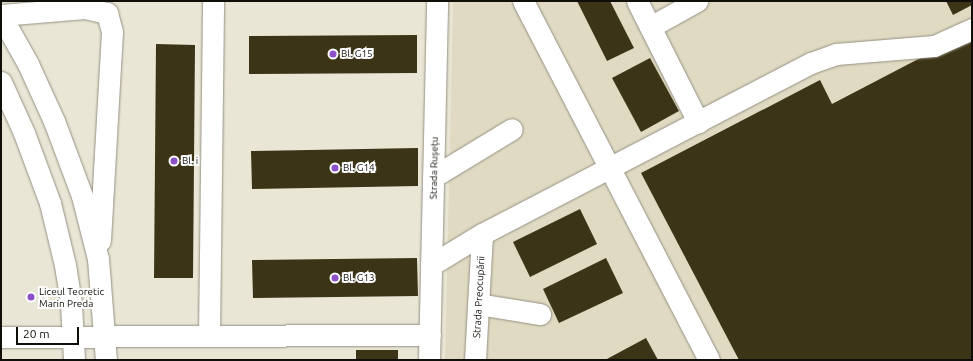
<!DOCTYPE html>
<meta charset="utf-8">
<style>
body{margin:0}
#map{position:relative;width:973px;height:361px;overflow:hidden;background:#eae6d6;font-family:Ubuntu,sans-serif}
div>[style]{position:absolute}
.built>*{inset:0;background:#e0dac3}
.building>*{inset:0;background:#3c3416}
.roads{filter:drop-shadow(0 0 1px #949082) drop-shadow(0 0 1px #949082)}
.minor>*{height:21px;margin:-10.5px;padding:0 10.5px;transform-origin:10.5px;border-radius:10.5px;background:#fff}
.dots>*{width:11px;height:11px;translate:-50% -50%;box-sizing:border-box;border:2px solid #fff;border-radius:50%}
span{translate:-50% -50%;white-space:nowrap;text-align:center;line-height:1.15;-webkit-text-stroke:4px #fff;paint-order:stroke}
.poi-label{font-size:10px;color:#0f0e09}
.left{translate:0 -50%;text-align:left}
.street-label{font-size:10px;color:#0f0e09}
.frame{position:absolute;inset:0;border:2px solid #0f0e09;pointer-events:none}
.scale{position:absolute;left:16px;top:327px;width:63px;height:18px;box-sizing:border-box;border:2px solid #0f0e09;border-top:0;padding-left:5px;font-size:12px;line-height:14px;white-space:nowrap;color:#0f0e09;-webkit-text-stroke:3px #fff;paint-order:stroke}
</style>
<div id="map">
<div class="built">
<div style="clip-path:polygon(453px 1px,972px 1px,972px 360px,445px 360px)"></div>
</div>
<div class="building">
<div style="clip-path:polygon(577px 1px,610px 1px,634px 48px,607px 61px)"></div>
<div style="clip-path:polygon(946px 1px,972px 1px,972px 5px,953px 15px)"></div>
<div style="clip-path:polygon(972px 31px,972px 360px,739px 360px,641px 173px,820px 80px,832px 104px)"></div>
<div style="clip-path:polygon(417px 35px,417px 73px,249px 74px,249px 36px)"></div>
<div style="clip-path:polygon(156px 44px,195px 45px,193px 278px,154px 278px)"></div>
<div style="clip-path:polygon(650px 58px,679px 111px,641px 132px,612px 78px)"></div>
<div style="clip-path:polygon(418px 148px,418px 186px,252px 189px,251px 151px)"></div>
<div style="clip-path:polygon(580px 209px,597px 244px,530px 277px,513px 242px)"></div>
<div style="clip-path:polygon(417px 258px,418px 296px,253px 298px,252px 260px)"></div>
<div style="clip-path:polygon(606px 258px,623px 293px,559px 323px,543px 289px)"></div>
<div style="clip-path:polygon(646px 338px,658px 360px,605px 360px)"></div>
<div style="clip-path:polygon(356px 350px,398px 350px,398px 360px,356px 360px)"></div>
</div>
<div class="roads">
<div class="minor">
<div style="left:523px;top:1px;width:404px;rotate:62.6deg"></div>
<div style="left:637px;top:1px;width:136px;rotate:63.2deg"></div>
<div style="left:1px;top:15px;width:84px;rotate:-4.8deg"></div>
<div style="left:85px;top:8px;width:23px;rotate:13deg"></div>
<div style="left:107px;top:13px;width:20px;rotate:75deg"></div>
<div style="left:112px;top:32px;width:209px;rotate:93.3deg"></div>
<div style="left:1px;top:16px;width:55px;rotate:60.6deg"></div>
<div style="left:28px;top:64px;width:63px;rotate:65.5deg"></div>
<div style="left:54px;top:121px;width:80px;rotate:69.5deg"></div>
<div style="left:82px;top:196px;width:65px;rotate:75.7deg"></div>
<div style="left:98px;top:259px;width:101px;rotate:85.5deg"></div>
<div style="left:650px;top:27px;width:54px;rotate:-29deg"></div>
<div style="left:1px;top:82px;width:56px;rotate:65.7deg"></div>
<div style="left:24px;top:133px;width:75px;rotate:69.6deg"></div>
<div style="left:50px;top:203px;width:64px;rotate:76.4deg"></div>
<div style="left:65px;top:265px;width:39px;rotate:81deg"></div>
<div style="left:71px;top:304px;width:56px;rotate:86.9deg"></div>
<div style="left:433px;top:177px;width:92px;rotate:-31.3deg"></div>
<div style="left:431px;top:265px;width:60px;rotate:-31.3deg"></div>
<div style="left:482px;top:234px;width:371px;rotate:-27.5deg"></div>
<div style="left:811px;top:63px;width:27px;rotate:-20deg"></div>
<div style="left:836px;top:54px;width:98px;rotate:-4.7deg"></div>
<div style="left:934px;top:46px;width:42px;rotate:-24.1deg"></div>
<div style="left:478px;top:304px;width:63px;rotate:9.2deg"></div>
<div style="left:209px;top:336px;width:335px;rotate:-89.3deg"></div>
<div style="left:1px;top:337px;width:429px;rotate:-0.3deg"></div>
<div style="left:429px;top:360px;width:359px;rotate:-88.7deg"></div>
<div style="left:475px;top:360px;width:126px;rotate:-86.8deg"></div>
</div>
</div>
<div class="dots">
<div style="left:333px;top:54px;background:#8c51c8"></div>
<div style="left:174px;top:161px;background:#8c51c8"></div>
<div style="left:335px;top:168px;background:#8c51c8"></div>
<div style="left:335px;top:278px;background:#8c51c8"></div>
<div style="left:31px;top:297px;background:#8c51c8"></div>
</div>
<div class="poi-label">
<span class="left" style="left:341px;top:54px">Bl. G15</span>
<span class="left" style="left:182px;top:161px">Bl. i</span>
<span class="left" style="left:343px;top:168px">Bl. G14</span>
<span class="left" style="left:343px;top:278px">Bl. G13</span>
<span class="left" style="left:39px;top:297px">Liceul Teoretic<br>Marin Preda</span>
</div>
<div class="street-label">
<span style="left:434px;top:168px;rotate:-89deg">Strada Rușețu</span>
<span style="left:479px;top:297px;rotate:-87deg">Strada Preocupării</span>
</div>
<div class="frame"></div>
<div class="scale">20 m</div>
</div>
